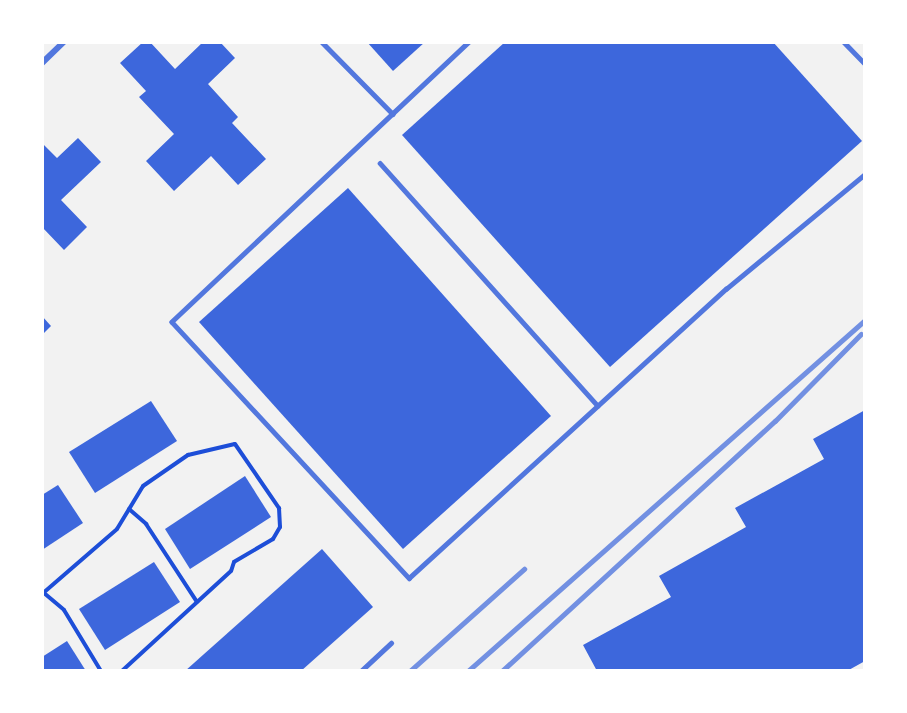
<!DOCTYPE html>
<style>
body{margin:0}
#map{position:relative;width:907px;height:713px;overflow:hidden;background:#f2f2f2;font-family:Quicksand,sans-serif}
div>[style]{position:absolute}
.building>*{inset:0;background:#3d67dc}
.path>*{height:4px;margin:-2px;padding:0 2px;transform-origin:2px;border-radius:2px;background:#1d4ed8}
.service>*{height:4.5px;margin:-2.25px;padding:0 2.25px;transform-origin:2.25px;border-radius:2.25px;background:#5277de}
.minor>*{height:6px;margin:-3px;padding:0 3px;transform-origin:3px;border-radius:3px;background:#5277de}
.rail>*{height:4.5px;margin:-2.25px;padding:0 2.25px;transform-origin:2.25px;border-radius:2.25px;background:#7290e2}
span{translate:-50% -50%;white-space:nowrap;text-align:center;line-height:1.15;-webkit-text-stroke:4.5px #fff;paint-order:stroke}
.frame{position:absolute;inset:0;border:44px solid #fff;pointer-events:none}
</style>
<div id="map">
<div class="building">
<div style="clip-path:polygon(143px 42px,150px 42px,175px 69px,203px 42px,220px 42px,235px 58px,208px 84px,238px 117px,232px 123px,266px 159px,238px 185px,211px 156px,174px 191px,146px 161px,174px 134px,139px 97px,146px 91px,120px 63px)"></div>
<div style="clip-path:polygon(367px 42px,425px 42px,393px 71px)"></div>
<div style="clip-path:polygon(505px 42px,773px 42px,862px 141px,610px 367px,402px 135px)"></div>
<div style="clip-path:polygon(78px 138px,101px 162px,61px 200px,87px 227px,64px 250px,42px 227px,42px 143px,57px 158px)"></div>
<div style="clip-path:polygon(348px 188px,551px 416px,403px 549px,199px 322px)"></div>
<div style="clip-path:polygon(42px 316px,51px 326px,42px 335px)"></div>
<div style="clip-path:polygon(151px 401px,177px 441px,95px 493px,69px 452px)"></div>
<div style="clip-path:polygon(865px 410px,865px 661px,847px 671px,597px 671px,583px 645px,671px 597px,659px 576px,746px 527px,735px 508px,824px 459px,813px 439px)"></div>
<div style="clip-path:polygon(245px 476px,271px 517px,190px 569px,165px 529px)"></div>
<div style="clip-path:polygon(58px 485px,83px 523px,42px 550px,42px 495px)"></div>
<div style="clip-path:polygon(322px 549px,373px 607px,301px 671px,185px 671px)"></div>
<div style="clip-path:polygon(154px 562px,180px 602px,105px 650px,79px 609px)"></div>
<div style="clip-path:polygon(67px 641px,86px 671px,42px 671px,42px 657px)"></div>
</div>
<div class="path">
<div style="left:129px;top:509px;width:23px;rotate:41deg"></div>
<div style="left:146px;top:524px;width:93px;rotate:56.8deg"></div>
<div style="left:44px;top:593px;width:26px;rotate:40deg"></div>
<div style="left:64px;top:610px;width:71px;rotate:58.8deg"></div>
<div style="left:42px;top:594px;width:99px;rotate:-40.9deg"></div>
<div style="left:117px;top:529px;width:50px;rotate:-58.8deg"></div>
<div style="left:143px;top:486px;width:55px;rotate:-34.6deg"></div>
<div style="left:188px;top:455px;width:48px;rotate:-13.2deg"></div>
<div style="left:235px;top:444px;width:78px;rotate:55.5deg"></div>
<div style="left:279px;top:508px;width:19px;rotate:87deg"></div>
<div style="left:280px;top:527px;width:14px;rotate:120deg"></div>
<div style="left:273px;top:539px;width:45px;rotate:149.5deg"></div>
<div style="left:234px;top:562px;width:9px;rotate:108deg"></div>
<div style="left:231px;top:571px;width:148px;rotate:137.5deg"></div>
</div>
<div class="service">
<div style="left:322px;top:42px;width:101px;rotate:45.4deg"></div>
<div style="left:469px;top:42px;width:408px;rotate:136.7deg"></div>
<div style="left:172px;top:322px;width:349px;rotate:47.2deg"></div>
<div style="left:409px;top:578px;width:429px;rotate:-42.4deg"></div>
<div style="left:726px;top:289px;width:180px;rotate:-39.6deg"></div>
<div style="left:844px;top:42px;width:30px;rotate:46deg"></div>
<div style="left:380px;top:163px;width:326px;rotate:48.1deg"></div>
<div style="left:361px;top:671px;width:41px;rotate:-43deg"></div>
</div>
<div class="minor">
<div style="left:42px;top:63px;width:30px;rotate:-44deg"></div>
</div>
<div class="rail">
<div style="left:410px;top:671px;width:153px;rotate:-41.8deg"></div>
<div style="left:468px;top:671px;width:530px;rotate:-41.48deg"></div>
<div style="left:502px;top:671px;width:370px;rotate:-42.5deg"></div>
<div style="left:775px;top:421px;width:122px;rotate:-45.3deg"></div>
</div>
<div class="frame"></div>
</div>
